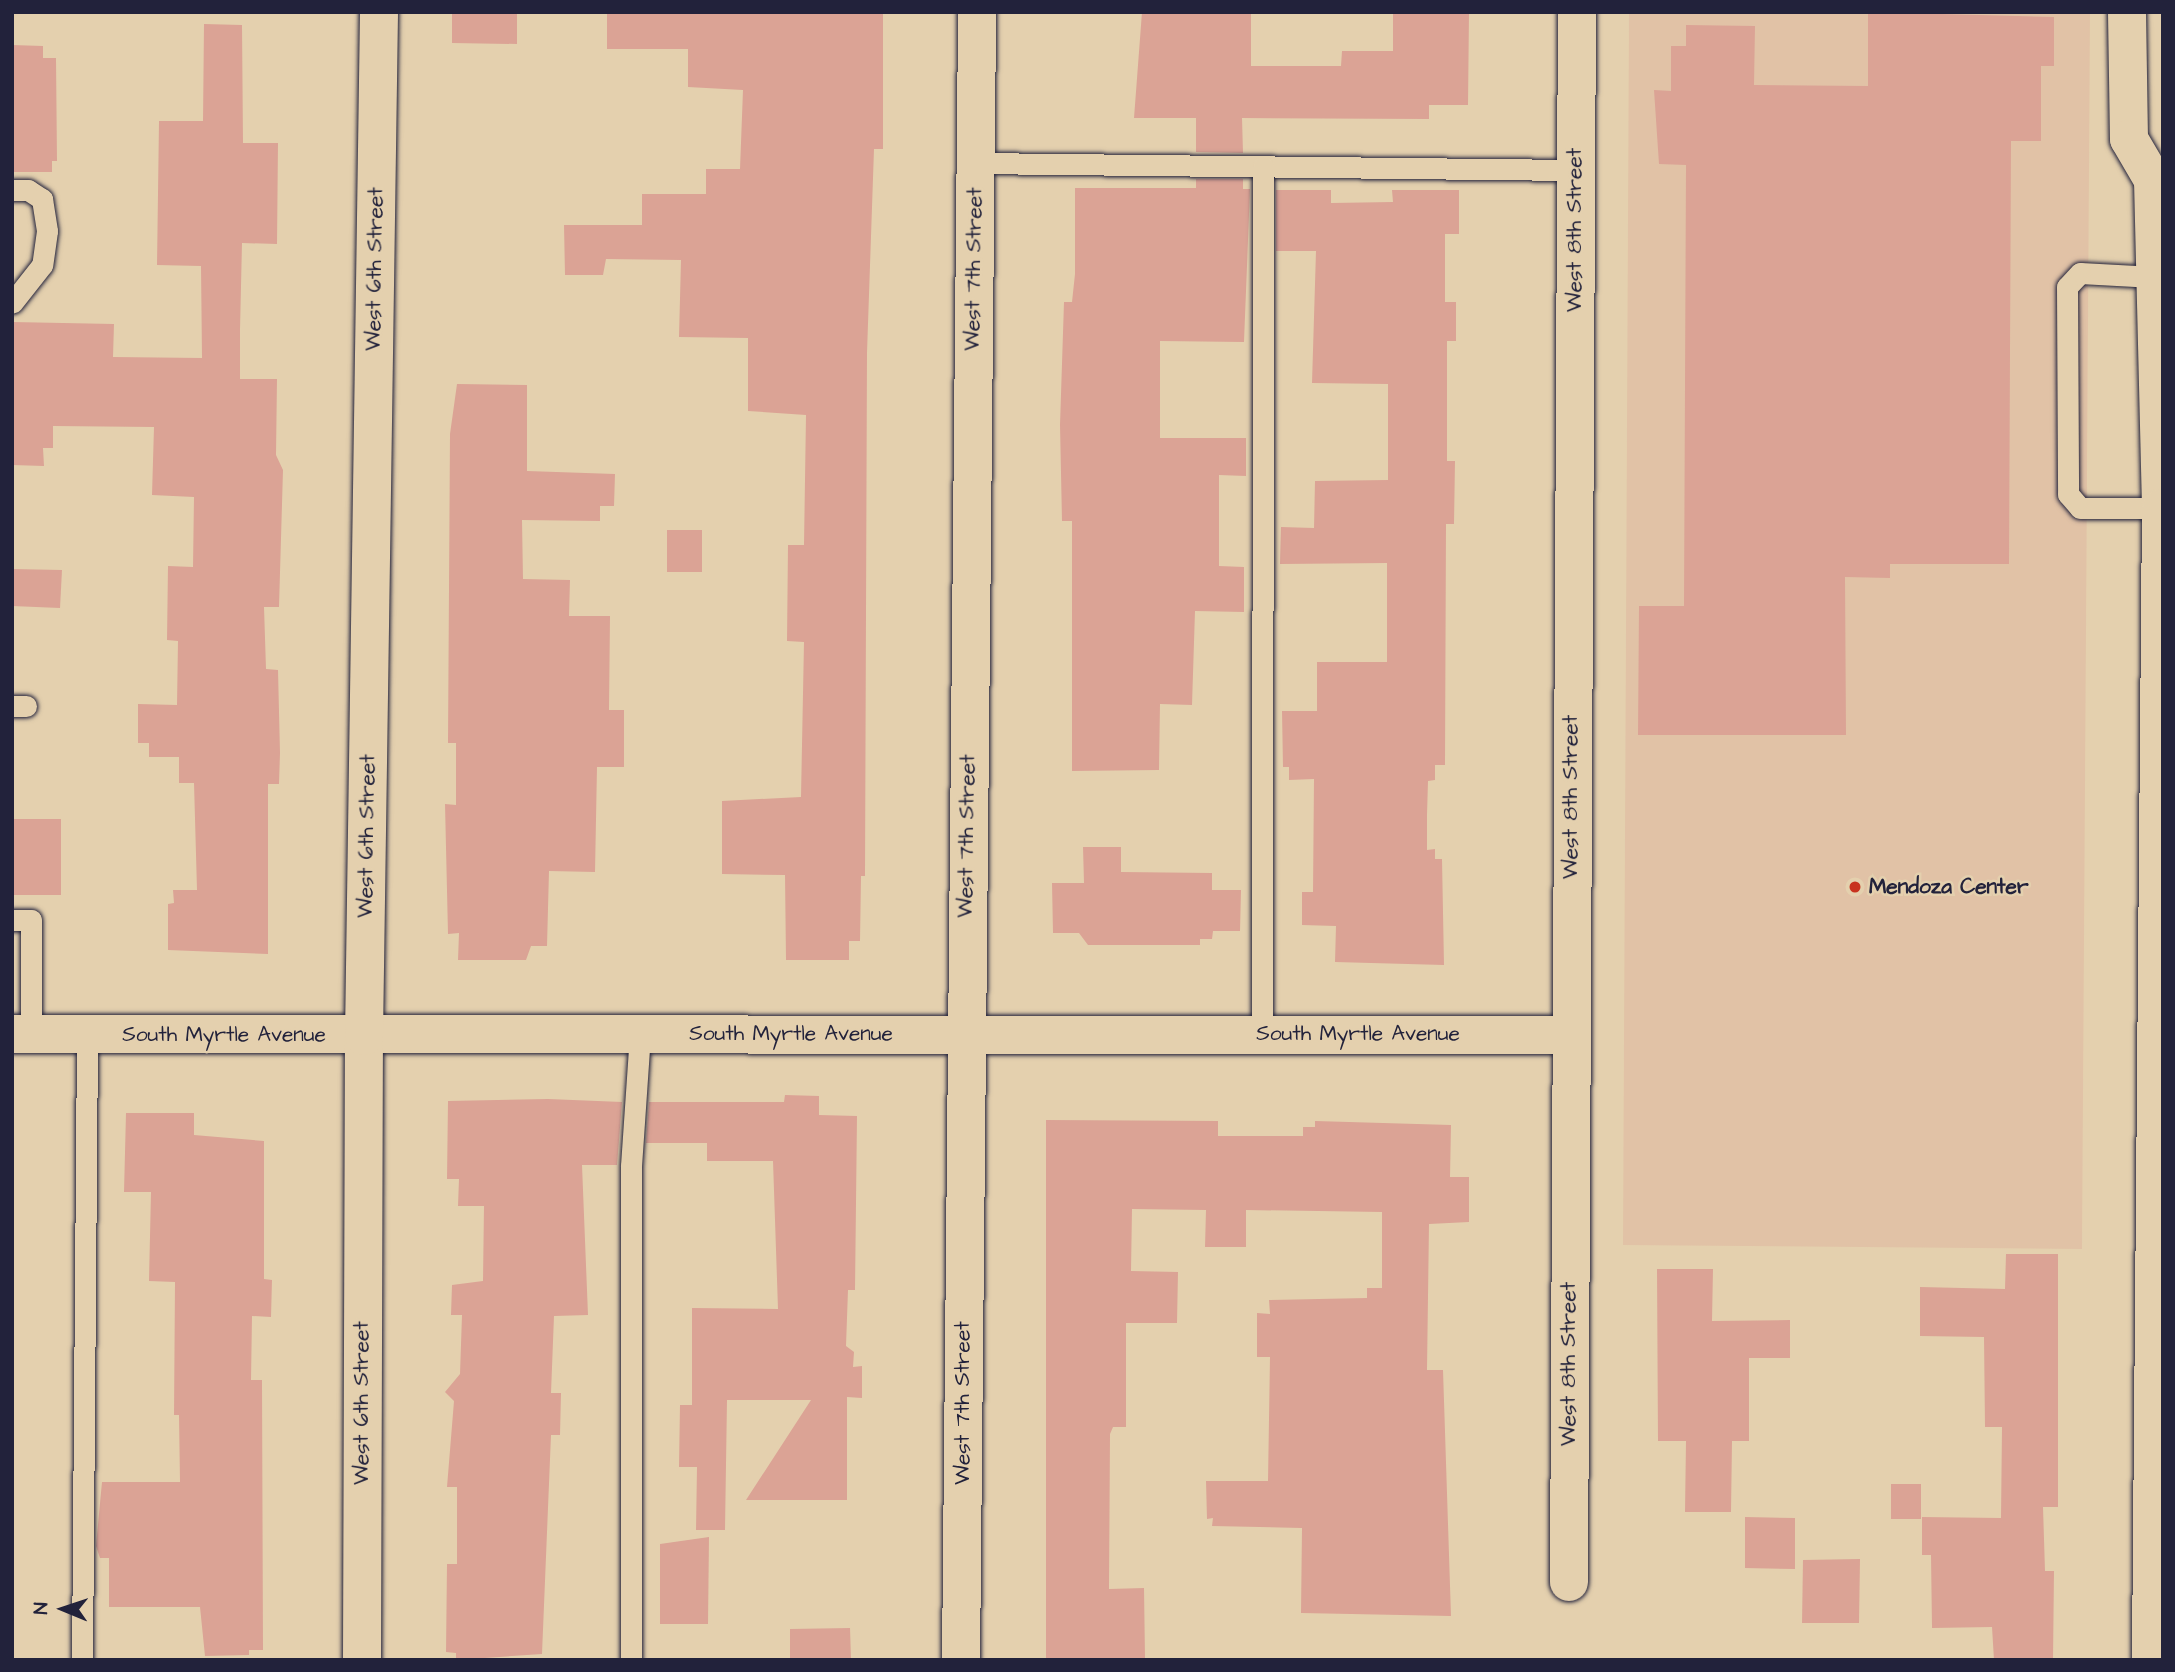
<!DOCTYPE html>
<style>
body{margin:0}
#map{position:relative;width:2175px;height:1672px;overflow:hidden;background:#e4d0ae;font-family:"Architects Daughter",sans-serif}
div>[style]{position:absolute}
.built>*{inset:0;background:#e1c2a6}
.building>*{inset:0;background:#dba395}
.roads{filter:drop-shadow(0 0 2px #22223b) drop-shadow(0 0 2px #22223b)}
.lane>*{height:21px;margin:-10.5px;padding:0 10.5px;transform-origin:10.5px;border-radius:10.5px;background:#e4d0ae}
.street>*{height:38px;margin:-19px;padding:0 19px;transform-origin:19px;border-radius:19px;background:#e4d0ae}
.secondary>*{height:38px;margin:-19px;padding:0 19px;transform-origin:19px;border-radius:19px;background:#e4d0ae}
.dots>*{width:19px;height:19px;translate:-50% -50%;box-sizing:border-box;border:4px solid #e4d0ae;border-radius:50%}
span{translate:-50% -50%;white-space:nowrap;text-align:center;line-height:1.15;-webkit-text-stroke:5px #e4d0ae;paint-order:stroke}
.street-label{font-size:21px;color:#22223b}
.poi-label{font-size:21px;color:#22223b;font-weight:700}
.left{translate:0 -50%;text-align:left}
.frame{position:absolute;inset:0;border:14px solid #22223b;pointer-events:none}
.north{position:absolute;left:28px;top:1574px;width:70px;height:70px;-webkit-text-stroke:5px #e4d0ae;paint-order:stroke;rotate:272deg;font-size:19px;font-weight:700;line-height:28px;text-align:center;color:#22223b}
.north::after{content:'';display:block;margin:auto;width:24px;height:32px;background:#22223b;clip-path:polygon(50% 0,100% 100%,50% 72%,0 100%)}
</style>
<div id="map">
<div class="built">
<div style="clip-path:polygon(1629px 12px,2090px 12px,2082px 1249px,1623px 1245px)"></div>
</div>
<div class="building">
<div style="clip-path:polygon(452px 12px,517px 12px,517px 44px,452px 43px)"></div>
<div style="clip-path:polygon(607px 12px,883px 12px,883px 149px,874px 149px,867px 353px,865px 876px,861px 876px,860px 941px,849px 941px,849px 960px,786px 960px,785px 875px,722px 874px,722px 801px,801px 797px,804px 642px,787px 641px,788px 545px,804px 545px,806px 415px,748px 411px,748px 338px,679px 337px,681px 260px,606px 259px,603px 275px,565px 275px,564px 225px,642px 225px,642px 194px,706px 194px,706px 169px,740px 169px,743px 90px,688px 87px,688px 49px,607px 49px)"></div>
<div style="clip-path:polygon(1142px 12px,1251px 12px,1251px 66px,1341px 66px,1342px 51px,1393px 51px,1393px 12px,1469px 12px,1468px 105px,1429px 105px,1429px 119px,1242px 118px,1243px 153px,1196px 152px,1196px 118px,1134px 118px)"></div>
<div style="clip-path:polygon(1868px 12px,2054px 17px,2054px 66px,2041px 66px,2041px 141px,2011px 141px,2009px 564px,1890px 564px,1890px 578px,1845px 577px,1846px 735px,1638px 735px,1639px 606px,1684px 606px,1686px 165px,1659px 164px,1654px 90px,1671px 91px,1671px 46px,1686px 46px,1686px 25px,1755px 26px,1754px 85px,1868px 86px)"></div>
<div style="clip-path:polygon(204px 24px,242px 25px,243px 143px,278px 143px,277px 244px,242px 243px,240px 330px,240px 379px,277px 379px,276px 455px,283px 470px,279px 607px,264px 607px,266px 669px,278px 670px,280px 753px,279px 784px,268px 784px,268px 954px,168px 950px,168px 904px,174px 903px,173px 890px,197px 890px,194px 783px,179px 783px,179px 757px,149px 757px,149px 743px,138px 743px,138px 704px,177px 705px,178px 641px,167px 640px,168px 566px,193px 567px,194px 497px,152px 495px,154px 427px,53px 426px,53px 448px,43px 448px,44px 466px,12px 465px,12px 322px,114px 324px,113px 357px,202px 358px,201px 266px,157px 265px,159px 121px,203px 121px)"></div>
<div style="clip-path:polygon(12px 45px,43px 46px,43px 58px,56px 58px,57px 161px,52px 161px,52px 172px,12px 172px)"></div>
<div style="clip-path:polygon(1196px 179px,1243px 179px,1243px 189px,1250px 189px,1244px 342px,1160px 341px,1160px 438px,1246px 438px,1246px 476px,1219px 475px,1219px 566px,1244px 567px,1244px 612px,1195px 611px,1192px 705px,1160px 704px,1159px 770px,1072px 771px,1072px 521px,1062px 521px,1060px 425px,1064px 302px,1072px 302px,1075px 274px,1075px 188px,1196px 188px)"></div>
<div style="clip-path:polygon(1276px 190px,1331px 190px,1331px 203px,1393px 202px,1392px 190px,1459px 190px,1459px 234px,1445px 234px,1445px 302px,1456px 302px,1456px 341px,1447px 341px,1447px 461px,1455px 461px,1454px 524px,1446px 524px,1445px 765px,1435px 765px,1435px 780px,1428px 781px,1427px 815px,1427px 850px,1435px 849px,1435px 859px,1442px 859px,1444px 965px,1335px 962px,1336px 926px,1302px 925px,1302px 892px,1313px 892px,1314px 779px,1289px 780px,1289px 767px,1283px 767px,1282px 711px,1317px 711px,1317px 662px,1387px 662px,1387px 563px,1280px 564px,1281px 527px,1314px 528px,1315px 481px,1388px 480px,1388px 384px,1312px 383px,1316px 251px,1276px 251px)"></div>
<div style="clip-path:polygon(457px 384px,527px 385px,527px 471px,615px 474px,614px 506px,600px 506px,600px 521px,522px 520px,523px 579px,570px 580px,569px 616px,610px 616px,609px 710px,624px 710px,624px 767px,597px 767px,595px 872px,549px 871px,547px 946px,531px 946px,526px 960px,458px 960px,459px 933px,448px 934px,445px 804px,456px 805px,456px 743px,448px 743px,450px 434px)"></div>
<div style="clip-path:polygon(667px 530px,702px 530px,702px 572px,667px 572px)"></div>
<div style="clip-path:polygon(12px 569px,62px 570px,60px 608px,12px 606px)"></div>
<div style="clip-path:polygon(12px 819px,61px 819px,61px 895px,12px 895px)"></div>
<div style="clip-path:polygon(1083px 847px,1121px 847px,1121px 872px,1212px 873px,1212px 890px,1241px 890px,1240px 931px,1213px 931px,1212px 939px,1200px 939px,1200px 945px,1088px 945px,1079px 933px,1053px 933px,1052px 883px,1084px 883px)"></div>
<div style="clip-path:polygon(785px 1095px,819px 1096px,819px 1115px,857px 1116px,855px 1290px,848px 1290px,846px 1346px,854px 1352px,853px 1367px,862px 1366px,862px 1398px,847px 1397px,847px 1500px,746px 1500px,811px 1400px,727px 1400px,725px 1530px,696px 1530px,697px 1467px,679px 1467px,680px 1405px,692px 1405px,692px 1308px,778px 1309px,773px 1161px,707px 1161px,707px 1143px,646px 1143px,649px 1102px,784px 1102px)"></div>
<div style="clip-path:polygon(548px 1099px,622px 1102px,617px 1165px,582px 1165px,588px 1315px,554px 1316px,551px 1393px,561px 1393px,560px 1435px,551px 1435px,542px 1654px,456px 1660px,456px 1653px,446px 1652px,447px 1564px,457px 1564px,457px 1487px,447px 1487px,454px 1401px,445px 1392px,460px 1374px,462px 1315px,451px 1315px,452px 1285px,483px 1281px,484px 1206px,458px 1206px,459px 1179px,447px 1179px,448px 1101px)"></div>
<div style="clip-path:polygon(126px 1113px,194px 1113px,194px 1135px,264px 1141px,264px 1279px,272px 1280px,271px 1317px,252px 1316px,251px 1380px,262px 1380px,263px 1650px,249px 1650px,249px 1655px,205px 1656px,200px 1607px,109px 1607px,109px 1558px,100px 1558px,96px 1546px,102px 1482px,180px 1482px,179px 1415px,174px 1415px,175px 1282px,149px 1281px,151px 1192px,124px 1192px)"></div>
<div style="clip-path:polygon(1046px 1120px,1218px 1121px,1218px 1136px,1303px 1136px,1303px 1127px,1315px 1127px,1315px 1121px,1451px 1125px,1450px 1177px,1469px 1177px,1469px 1222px,1429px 1224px,1427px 1370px,1443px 1370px,1451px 1616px,1301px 1613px,1302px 1528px,1212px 1526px,1213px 1518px,1207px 1519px,1206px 1481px,1268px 1481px,1270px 1357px,1257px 1357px,1257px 1313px,1270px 1314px,1269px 1300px,1367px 1298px,1367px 1288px,1382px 1288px,1382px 1212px,1246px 1210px,1246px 1247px,1205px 1247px,1206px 1210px,1132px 1209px,1131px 1271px,1178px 1272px,1177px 1323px,1126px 1323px,1126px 1427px,1113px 1427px,1110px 1434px,1109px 1589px,1144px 1588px,1145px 1658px,1046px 1660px)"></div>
<div style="clip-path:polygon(2006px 1254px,2058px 1254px,2058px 1507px,2043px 1507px,2045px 1571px,2054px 1571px,2053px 1660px,1994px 1660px,1992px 1627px,1932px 1628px,1931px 1555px,1922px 1555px,1922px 1517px,2001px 1518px,2002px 1427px,1985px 1427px,1984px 1337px,1920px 1336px,1920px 1287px,2005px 1289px)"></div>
<div style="clip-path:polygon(1657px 1269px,1713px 1269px,1712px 1321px,1790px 1320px,1790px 1358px,1749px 1358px,1749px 1441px,1732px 1441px,1731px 1512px,1685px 1512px,1686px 1441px,1658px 1441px)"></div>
<div style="clip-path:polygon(1891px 1484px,1921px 1484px,1921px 1519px,1891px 1519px)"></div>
<div style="clip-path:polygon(1745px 1517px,1795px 1518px,1795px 1569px,1745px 1568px)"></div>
<div style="clip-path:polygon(709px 1537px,708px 1624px,660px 1624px,660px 1544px)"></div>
<div style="clip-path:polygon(1860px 1559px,1859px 1623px,1802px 1623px,1803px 1560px)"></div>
<div style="clip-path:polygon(850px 1628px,851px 1660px,790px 1660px,790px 1629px)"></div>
</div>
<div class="roads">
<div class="lane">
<div style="left:975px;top:163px;width:601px;rotate:0.67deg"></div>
<div style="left:12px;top:190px;width:16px"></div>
<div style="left:28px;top:190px;width:17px;rotate:33deg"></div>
<div style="left:42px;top:199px;width:32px;rotate:81deg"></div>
<div style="left:47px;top:231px;width:34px;rotate:98deg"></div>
<div style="left:42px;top:265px;width:48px;rotate:128.3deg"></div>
<div style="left:2154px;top:277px;width:74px;rotate:-176.9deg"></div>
<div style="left:2080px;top:273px;width:19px;rotate:133deg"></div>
<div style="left:2067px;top:287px;width:207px;rotate:89.7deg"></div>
<div style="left:2068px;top:494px;width:18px;rotate:49deg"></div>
<div style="left:2080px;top:508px;width:81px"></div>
<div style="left:12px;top:706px;width:14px"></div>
<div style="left:12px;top:920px;width:19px"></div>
<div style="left:31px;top:920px;width:114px;rotate:90deg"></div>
<div style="left:1262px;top:1034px;width:867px;rotate:-89.93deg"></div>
<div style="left:82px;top:1660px;width:626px;rotate:-89.54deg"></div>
<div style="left:631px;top:1660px;width:494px;rotate:-90deg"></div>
<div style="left:631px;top:1166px;width:131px;rotate:-86.1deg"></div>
</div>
<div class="street">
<div style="left:12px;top:1034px;width:1557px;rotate:0.04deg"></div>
<div style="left:1569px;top:1582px;width:1570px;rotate:-89.71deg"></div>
<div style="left:362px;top:1660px;width:624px;rotate:-89.82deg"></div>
<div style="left:364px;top:1036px;width:1024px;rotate:-89.16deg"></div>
<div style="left:961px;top:1660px;width:1648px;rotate:-89.44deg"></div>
</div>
<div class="secondary">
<div style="left:2127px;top:12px;width:127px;rotate:89.1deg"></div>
<div style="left:2129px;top:139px;width:48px;rotate:59.7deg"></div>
<div style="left:2153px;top:180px;width:328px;rotate:88.6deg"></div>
<div style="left:2161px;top:508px;width:1152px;rotate:90.5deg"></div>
</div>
</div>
<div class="dots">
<div style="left:1855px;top:887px;background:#c8321e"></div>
</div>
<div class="street-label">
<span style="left:1575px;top:230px;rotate:-90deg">West 8th Street</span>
<span style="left:375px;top:269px;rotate:-89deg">West 6th Street</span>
<span style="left:974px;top:269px;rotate:-89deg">West 7th Street</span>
<span style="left:1571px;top:797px;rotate:-90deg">West 8th Street</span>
<span style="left:367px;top:836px;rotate:-89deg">West 6th Street</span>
<span style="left:967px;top:836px;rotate:-89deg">West 7th Street</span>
<span style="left:791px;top:1034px">South Myrtle Avenue</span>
<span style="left:1358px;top:1034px">South Myrtle Avenue</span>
<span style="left:224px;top:1035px">South Myrtle Avenue</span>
<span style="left:1569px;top:1364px;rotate:-90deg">West 8th Street</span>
<span style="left:362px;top:1403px;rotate:-90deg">West 6th Street</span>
<span style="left:963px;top:1403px;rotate:-90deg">West 7th Street</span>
</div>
<div class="poi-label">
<span class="left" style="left:1869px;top:887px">Mendoza Center</span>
</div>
<div class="frame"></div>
<div class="north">N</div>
</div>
